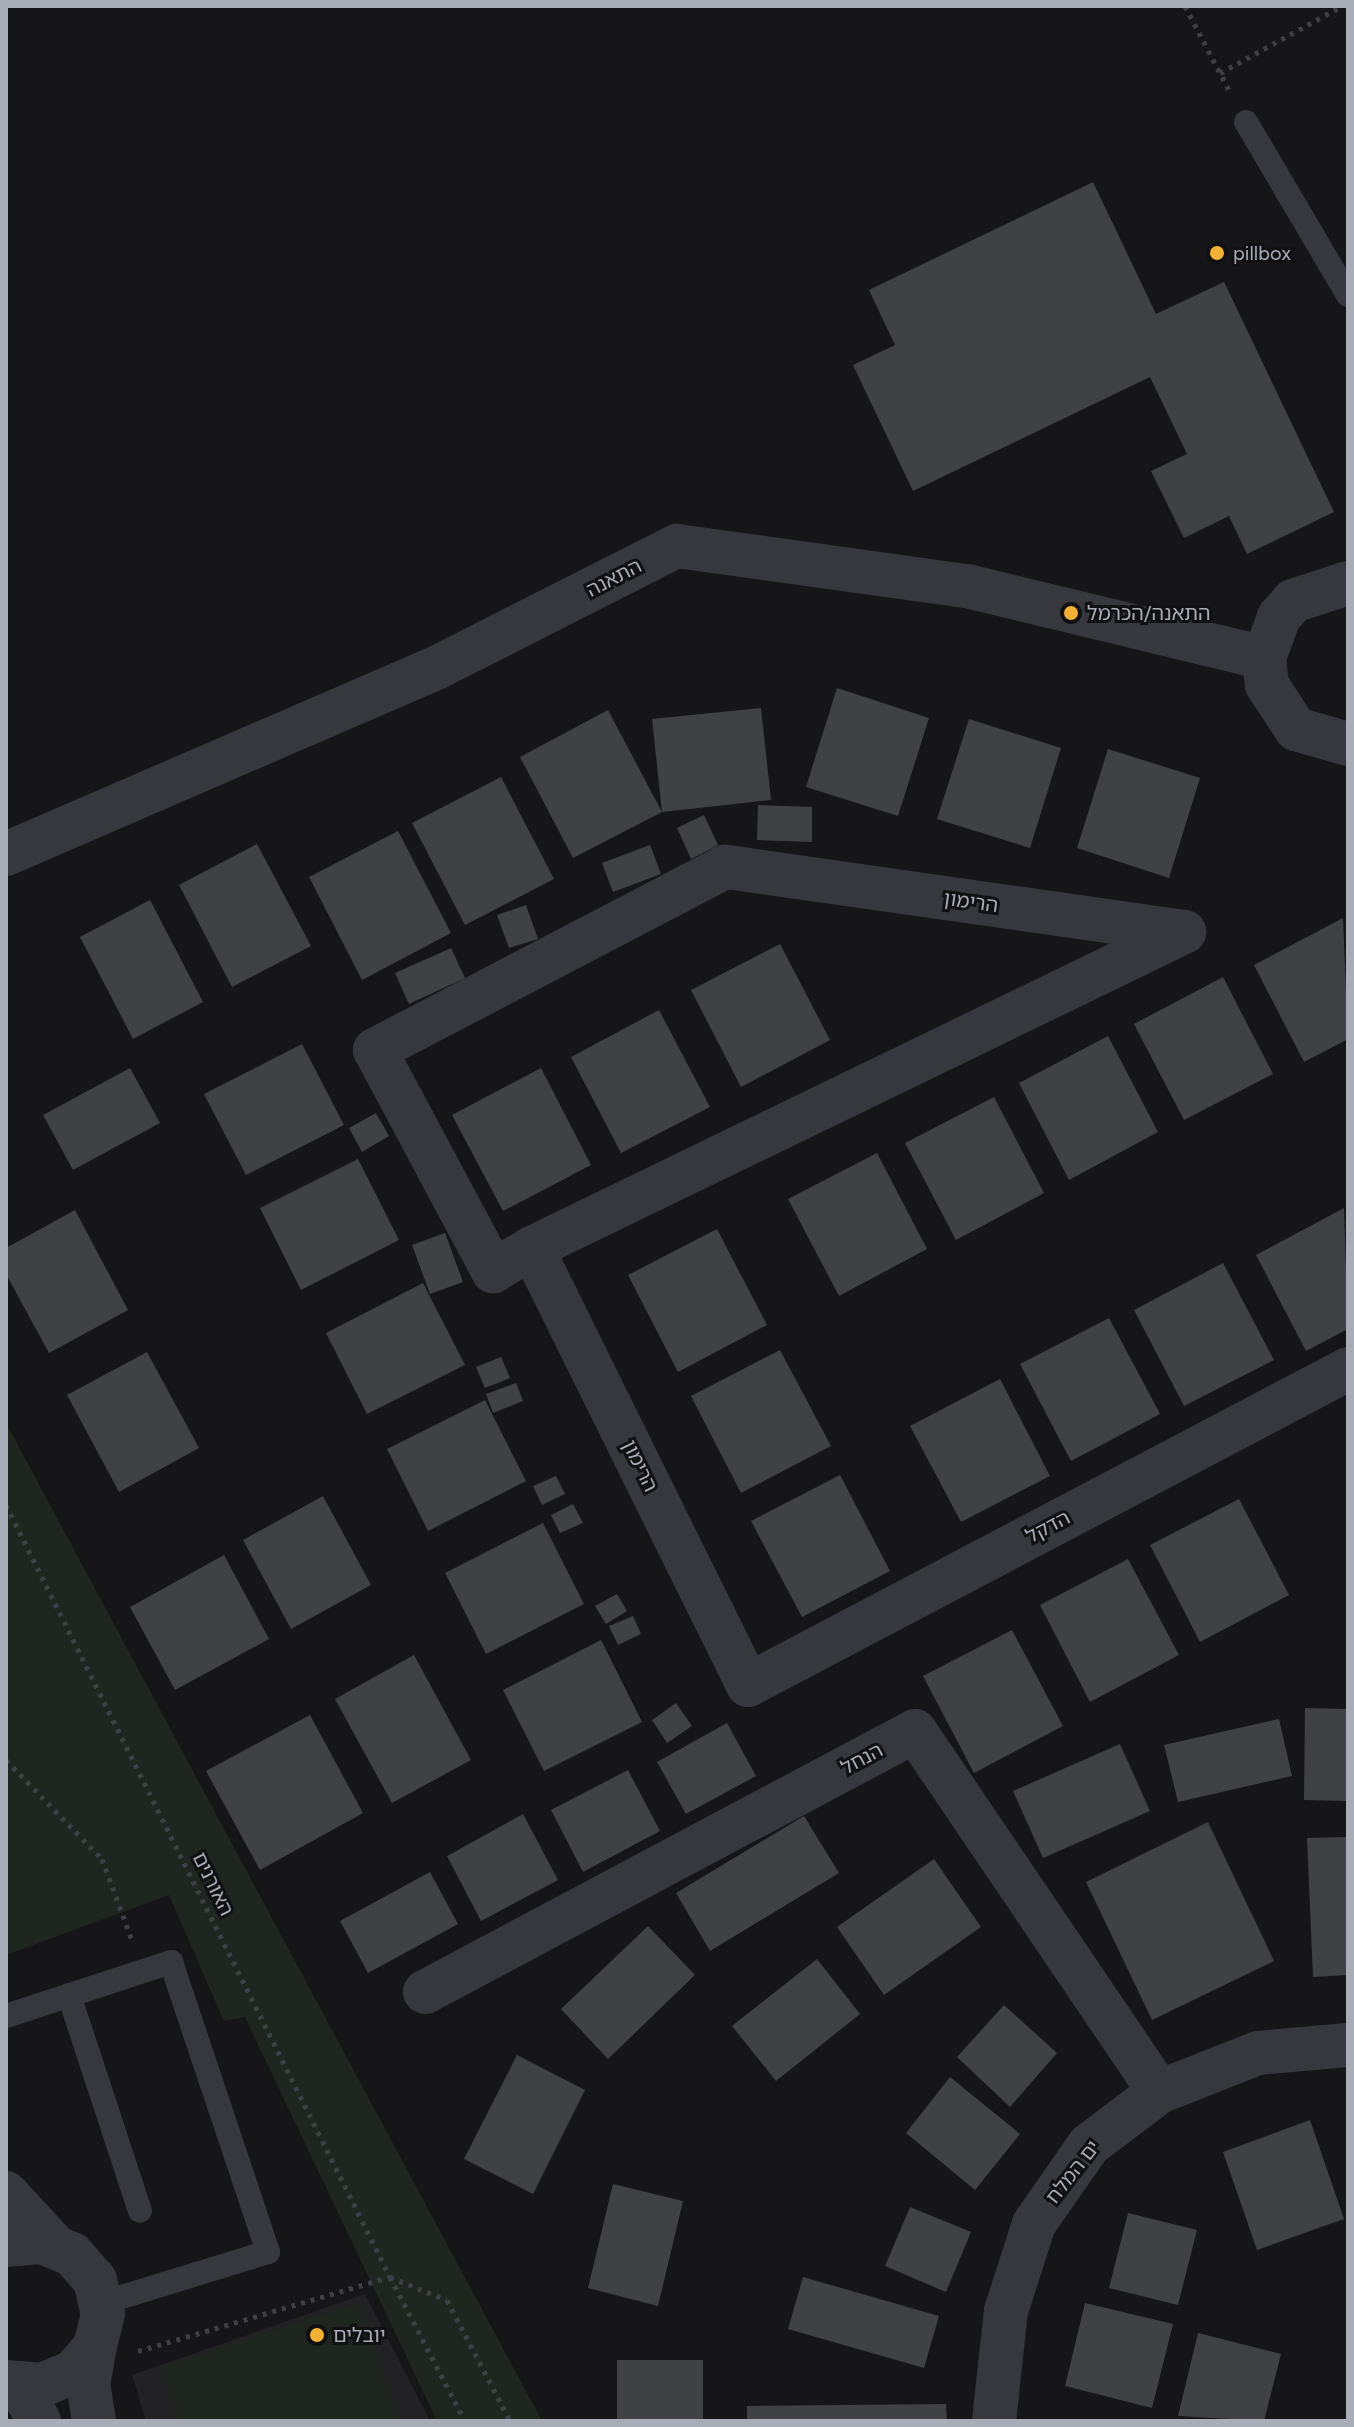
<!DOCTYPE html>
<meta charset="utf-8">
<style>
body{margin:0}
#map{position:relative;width:1354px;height:2427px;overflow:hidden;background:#161618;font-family:Figtree,"Noto Sans Hebrew",sans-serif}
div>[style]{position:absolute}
.built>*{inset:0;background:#222225}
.green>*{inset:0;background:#1e261f}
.building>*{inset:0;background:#404145}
.path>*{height:5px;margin-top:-2.5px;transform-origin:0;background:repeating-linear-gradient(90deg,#3d3f44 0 4px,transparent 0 10px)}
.service>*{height:24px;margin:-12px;padding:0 12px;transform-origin:12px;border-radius:12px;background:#37383d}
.minor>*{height:44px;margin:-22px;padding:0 22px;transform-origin:22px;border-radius:22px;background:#37383d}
.tertiary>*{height:44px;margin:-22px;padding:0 22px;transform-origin:22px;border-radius:22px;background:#37383d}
.dots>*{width:22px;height:22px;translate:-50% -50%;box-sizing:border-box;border:4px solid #111113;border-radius:50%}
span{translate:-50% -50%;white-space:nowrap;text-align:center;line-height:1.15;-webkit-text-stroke:6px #111113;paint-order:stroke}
.poi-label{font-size:20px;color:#a8adb8}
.left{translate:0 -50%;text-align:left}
.street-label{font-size:20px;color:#a8adb8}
.frame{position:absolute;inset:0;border:8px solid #a8adb8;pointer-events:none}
</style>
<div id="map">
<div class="built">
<div style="clip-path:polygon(365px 2294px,430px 2421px,146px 2421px,132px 2375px)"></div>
</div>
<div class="green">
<div style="clip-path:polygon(6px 1423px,542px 2421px,437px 2421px,245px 2017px,224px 2021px,169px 1895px,6px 1955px)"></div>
<div style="clip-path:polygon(359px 2303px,397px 2421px,180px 2421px,162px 2366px)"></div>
</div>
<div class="building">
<div style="clip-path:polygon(1093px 182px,1156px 314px,1224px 282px,1334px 512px,1247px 554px,1229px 516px,1184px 538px,1151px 471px,1187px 454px,1150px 377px,913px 491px,853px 365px,895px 345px,869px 290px)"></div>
<div style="clip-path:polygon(837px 688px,929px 718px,898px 816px,806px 787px)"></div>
<div style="clip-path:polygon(761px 708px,771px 800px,662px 812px,573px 858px,520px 757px,608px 710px,662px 812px,652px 719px)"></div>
<div style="clip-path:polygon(969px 719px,1061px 748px,1030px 848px,937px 819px)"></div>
<div style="clip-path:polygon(1108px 749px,1200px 778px,1169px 878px,1077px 848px)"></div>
<div style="clip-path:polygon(501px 777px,554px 879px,465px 925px,412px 823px)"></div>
<div style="clip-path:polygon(758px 805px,812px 807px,812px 842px,757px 840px)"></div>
<div style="clip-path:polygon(704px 815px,718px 845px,691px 859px,677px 828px)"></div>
<div style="clip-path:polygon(398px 831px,451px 933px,362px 980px,309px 877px)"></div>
<div style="clip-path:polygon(257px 844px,311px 946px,232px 987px,179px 885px)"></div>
<div style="clip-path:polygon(650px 845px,661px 874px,613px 892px,602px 863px)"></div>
<div style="clip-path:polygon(150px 900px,203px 1002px,133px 1039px,80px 937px)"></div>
<div style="clip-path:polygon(526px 905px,538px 939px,509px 948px,497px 915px)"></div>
<div style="clip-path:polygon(1343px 918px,1348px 1039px,1304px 1062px,1254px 965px)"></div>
<div style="clip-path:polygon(780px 944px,830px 1040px,741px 1087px,691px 990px)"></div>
<div style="clip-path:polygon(451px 948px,465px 978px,409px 1004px,395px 973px)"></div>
<div style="clip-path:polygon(1223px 977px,1273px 1074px,1184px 1120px,1134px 1024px)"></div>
<div style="clip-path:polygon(659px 1010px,710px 1107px,621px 1153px,571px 1057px)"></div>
<div style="clip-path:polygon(1108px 1036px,1158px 1132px,1069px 1180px,1019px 1083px)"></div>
<div style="clip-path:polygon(302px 1044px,344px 1125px,246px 1175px,204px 1094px)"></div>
<div style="clip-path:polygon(130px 1068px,160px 1123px,73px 1170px,43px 1115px)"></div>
<div style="clip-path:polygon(541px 1068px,591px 1165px,503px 1211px,452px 1115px)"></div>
<div style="clip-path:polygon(994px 1097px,1044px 1193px,956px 1240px,905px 1143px)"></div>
<div style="clip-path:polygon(376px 1113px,389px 1136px,362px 1152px,349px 1128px)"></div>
<div style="clip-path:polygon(877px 1153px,927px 1249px,839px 1296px,788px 1199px)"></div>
<div style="clip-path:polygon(358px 1159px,399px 1240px,301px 1290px,260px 1208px)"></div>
<div style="clip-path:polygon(1344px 1208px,1348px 1329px,1306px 1351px,1256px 1255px)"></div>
<div style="clip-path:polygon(75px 1210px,128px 1310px,49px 1353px,6px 1274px,6px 1248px)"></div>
<div style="clip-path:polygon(717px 1229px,767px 1325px,678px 1372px,628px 1275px)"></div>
<div style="clip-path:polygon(445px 1233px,463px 1282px,430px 1294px,412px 1245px)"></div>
<div style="clip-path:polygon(1223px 1263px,1274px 1360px,1184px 1406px,1134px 1310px)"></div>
<div style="clip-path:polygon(423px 1283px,465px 1365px,367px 1414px,326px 1333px)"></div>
<div style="clip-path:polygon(1109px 1318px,1160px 1414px,1071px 1461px,1020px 1364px)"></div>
<div style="clip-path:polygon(780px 1350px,831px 1446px,741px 1493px,691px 1396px)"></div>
<div style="clip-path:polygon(147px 1352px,199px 1448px,119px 1492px,67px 1395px)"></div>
<div style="clip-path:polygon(501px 1357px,510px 1378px,485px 1388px,476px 1367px)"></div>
<div style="clip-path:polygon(1000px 1379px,1050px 1476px,961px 1522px,910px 1426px)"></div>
<div style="clip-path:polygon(516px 1383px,523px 1401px,493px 1413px,486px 1394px)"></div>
<div style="clip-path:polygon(485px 1400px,526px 1481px,428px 1531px,387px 1449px)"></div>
<div style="clip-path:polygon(840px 1475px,890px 1571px,802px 1617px,751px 1521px)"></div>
<div style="clip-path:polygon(556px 1476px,565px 1494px,542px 1505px,533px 1486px)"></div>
<div style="clip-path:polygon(323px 1496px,371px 1585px,291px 1629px,243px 1540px)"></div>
<div style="clip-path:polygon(1239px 1499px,1289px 1595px,1200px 1642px,1150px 1545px)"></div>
<div style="clip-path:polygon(573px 1504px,583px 1523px,560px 1533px,551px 1515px)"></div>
<div style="clip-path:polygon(543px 1523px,584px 1604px,486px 1654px,445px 1573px)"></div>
<div style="clip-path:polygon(224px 1555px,269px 1639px,175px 1690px,130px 1607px)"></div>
<div style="clip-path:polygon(1128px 1559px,1179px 1655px,1090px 1702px,1040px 1605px)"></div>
<div style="clip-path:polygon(617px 1594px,627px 1611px,606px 1624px,595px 1606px)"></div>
<div style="clip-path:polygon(633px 1616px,641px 1634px,618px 1645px,609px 1626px)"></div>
<div style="clip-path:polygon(1012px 1630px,1063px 1726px,974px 1773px,923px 1676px)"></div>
<div style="clip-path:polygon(601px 1640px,642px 1722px,544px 1771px,503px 1690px)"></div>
<div style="clip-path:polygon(414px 1655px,471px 1760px,392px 1803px,335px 1699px)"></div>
<div style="clip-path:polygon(676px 1703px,692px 1726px,667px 1743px,652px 1720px)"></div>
<div style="clip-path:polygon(1305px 1708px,1348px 1709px,1348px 1801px,1304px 1800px)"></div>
<div style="clip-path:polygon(310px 1715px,363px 1813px,260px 1870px,206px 1771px)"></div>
<div style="clip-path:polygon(1279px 1719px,1292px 1776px,1178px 1802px,1164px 1745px)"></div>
<div style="clip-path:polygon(727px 1723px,756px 1776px,686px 1814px,657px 1762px)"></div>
<div style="clip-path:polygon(1120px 1744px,1150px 1811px,1043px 1858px,1013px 1791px)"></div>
<div style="clip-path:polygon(628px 1770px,660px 1831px,583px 1872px,551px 1810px)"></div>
<div style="clip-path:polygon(523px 1814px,558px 1880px,481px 1921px,447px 1856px)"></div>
<div style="clip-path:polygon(804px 1816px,839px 1873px,710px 1951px,676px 1893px)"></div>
<div style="clip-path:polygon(1208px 1822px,1274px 1961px,1152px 2020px,1086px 1882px)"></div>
<div style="clip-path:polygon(1348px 1837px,1348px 1975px,1313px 1977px,1307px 1838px)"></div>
<div style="clip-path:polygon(934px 1859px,981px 1927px,884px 1995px,837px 1927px)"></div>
<div style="clip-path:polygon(430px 1872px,458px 1924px,368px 1973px,340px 1921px)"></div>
<div style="clip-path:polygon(648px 1926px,695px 1975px,608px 2059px,561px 2009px)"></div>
<div style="clip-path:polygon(817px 1959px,860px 2014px,776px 2081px,732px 2026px)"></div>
<div style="clip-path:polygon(1004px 2005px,1057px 2053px,1010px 2107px,957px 2057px)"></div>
<div style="clip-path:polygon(517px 2055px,585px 2090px,533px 2194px,464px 2159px)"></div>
<div style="clip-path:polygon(950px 2077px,1020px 2134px,975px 2190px,906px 2133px)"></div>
<div style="clip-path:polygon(1310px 2120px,1344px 2219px,1257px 2250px,1223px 2152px)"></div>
<div style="clip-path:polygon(613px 2184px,683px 2201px,658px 2306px,588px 2288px)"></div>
<div style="clip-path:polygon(910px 2207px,971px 2232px,946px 2292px,885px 2266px)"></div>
<div style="clip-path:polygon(1128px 2213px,1197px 2230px,1178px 2305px,1109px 2288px)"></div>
<div style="clip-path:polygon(803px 2277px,939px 2316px,924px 2368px,788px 2329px)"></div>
<div style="clip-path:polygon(1085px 2303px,1173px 2324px,1152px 2408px,1065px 2386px)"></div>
<div style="clip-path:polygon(1198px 2333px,1281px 2354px,1264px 2421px,1178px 2416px)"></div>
<div style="clip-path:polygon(617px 2360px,703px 2360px,703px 2421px,617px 2421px)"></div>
<div style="clip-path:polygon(946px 2404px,947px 2421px,747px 2421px,747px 2406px)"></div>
</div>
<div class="path">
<div style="left:1185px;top:6px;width:99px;rotate:62.4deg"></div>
<div style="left:1220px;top:73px;width:139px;rotate:-28.8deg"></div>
<div style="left:6px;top:1505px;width:862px;rotate:63.55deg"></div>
<div style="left:390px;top:2277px;width:61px;rotate:22deg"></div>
<div style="left:447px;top:2300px;width:136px;rotate:62.5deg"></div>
<div style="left:6px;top:1760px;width:138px;rotate:45.9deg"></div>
<div style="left:102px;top:1859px;width:86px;rotate:69.7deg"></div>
<div style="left:138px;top:2351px;width:263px;rotate:-16.4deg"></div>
<div style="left:390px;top:2277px;width:162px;rotate:62.5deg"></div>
</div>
<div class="service">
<div style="left:1246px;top:122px;width:201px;rotate:59.5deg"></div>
<div style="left:69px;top:1995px;width:227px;rotate:71.8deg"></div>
<div style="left:6px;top:2016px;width:174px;rotate:-18.1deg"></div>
<div style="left:171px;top:1962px;width:306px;rotate:71.5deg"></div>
<div style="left:268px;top:2252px;width:174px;rotate:162.9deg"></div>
</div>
<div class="minor">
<div style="left:1348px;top:583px;width:58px;rotate:161.9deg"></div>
<div style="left:1293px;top:601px;width:21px;rotate:131deg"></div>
<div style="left:1279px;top:617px;width:44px;rotate:110.1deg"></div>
<div style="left:1264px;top:658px;width:27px;rotate:84deg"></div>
<div style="left:1267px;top:685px;width:53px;rotate:56.6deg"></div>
<div style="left:1296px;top:729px;width:54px;rotate:16.1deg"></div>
<div style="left:6px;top:854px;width:471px;rotate:-23.4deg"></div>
<div style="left:438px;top:667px;width:268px;rotate:-26.9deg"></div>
<div style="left:677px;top:546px;width:293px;rotate:7.9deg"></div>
<div style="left:967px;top:586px;width:306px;rotate:13.6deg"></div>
<div style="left:532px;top:1248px;width:725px;rotate:-25.86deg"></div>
<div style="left:1184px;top:932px;width:464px;rotate:-171.9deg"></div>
<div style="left:725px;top:867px;width:395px;rotate:152.4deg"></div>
<div style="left:375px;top:1050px;width:251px;rotate:61.9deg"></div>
<div style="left:493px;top:1271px;width:45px;rotate:-30.5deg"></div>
<div style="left:532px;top:1248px;width:487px;rotate:63.7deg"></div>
<div style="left:748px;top:1685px;width:678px;rotate:-27.77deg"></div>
<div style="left:425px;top:1992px;width:555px;rotate:-28.04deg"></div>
<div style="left:915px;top:1731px;width:436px;rotate:55.9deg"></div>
<div style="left:6px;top:2193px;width:69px;rotate:47.3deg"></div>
<div style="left:19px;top:2385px;width:41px;rotate:60.9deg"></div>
<div style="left:94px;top:2421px;width:36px;rotate:-99deg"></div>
<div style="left:88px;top:2385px;width:39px;rotate:-80deg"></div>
</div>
<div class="tertiary">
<div style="left:6px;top:2245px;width:36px;rotate:-5deg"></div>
<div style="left:42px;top:2242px;width:32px;rotate:22deg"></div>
<div style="left:72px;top:2254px;width:35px;rotate:49deg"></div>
<div style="left:95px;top:2280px;width:35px;rotate:77deg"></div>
<div style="left:103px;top:2314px;width:34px;rotate:104deg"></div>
<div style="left:95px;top:2347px;width:33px;rotate:131deg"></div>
<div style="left:73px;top:2372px;width:34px;rotate:157deg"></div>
<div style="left:42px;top:2385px;width:36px;rotate:-175deg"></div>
<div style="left:994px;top:2421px;width:111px;rotate:-83.8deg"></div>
<div style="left:1006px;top:2311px;width:91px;rotate:-72.2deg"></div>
<div style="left:1034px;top:2224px;width:96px;rotate:-55.2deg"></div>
<div style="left:1089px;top:2145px;width:88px;rotate:-37.1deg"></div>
<div style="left:1159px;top:2092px;width:106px;rotate:-21.5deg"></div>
<div style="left:1258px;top:2053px;width:90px;rotate:-5.1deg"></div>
</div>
<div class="dots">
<div style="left:1217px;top:253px;background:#f2b134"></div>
<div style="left:1071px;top:613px;background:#f2b134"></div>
<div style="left:317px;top:2335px;background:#f2b134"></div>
</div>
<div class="poi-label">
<span class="left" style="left:1233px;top:253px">pillbox</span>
<span class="left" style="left:1087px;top:613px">התאנה/הכרמל</span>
<span class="left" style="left:333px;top:2335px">יובלים</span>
</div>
<div class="street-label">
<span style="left:614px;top:578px;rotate:-27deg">התאנה</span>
<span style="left:971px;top:902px;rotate:8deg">הרימון</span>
<span style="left:640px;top:1466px;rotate:64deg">הרימון</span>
<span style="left:1048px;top:1527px;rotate:-28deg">הדקל</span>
<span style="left:862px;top:1759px;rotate:-28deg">הנחל</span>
<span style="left:213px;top:1884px;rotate:64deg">האורנים</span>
<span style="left:1073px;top:2172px;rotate:-52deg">ים המלח</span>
</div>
<div class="frame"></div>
</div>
